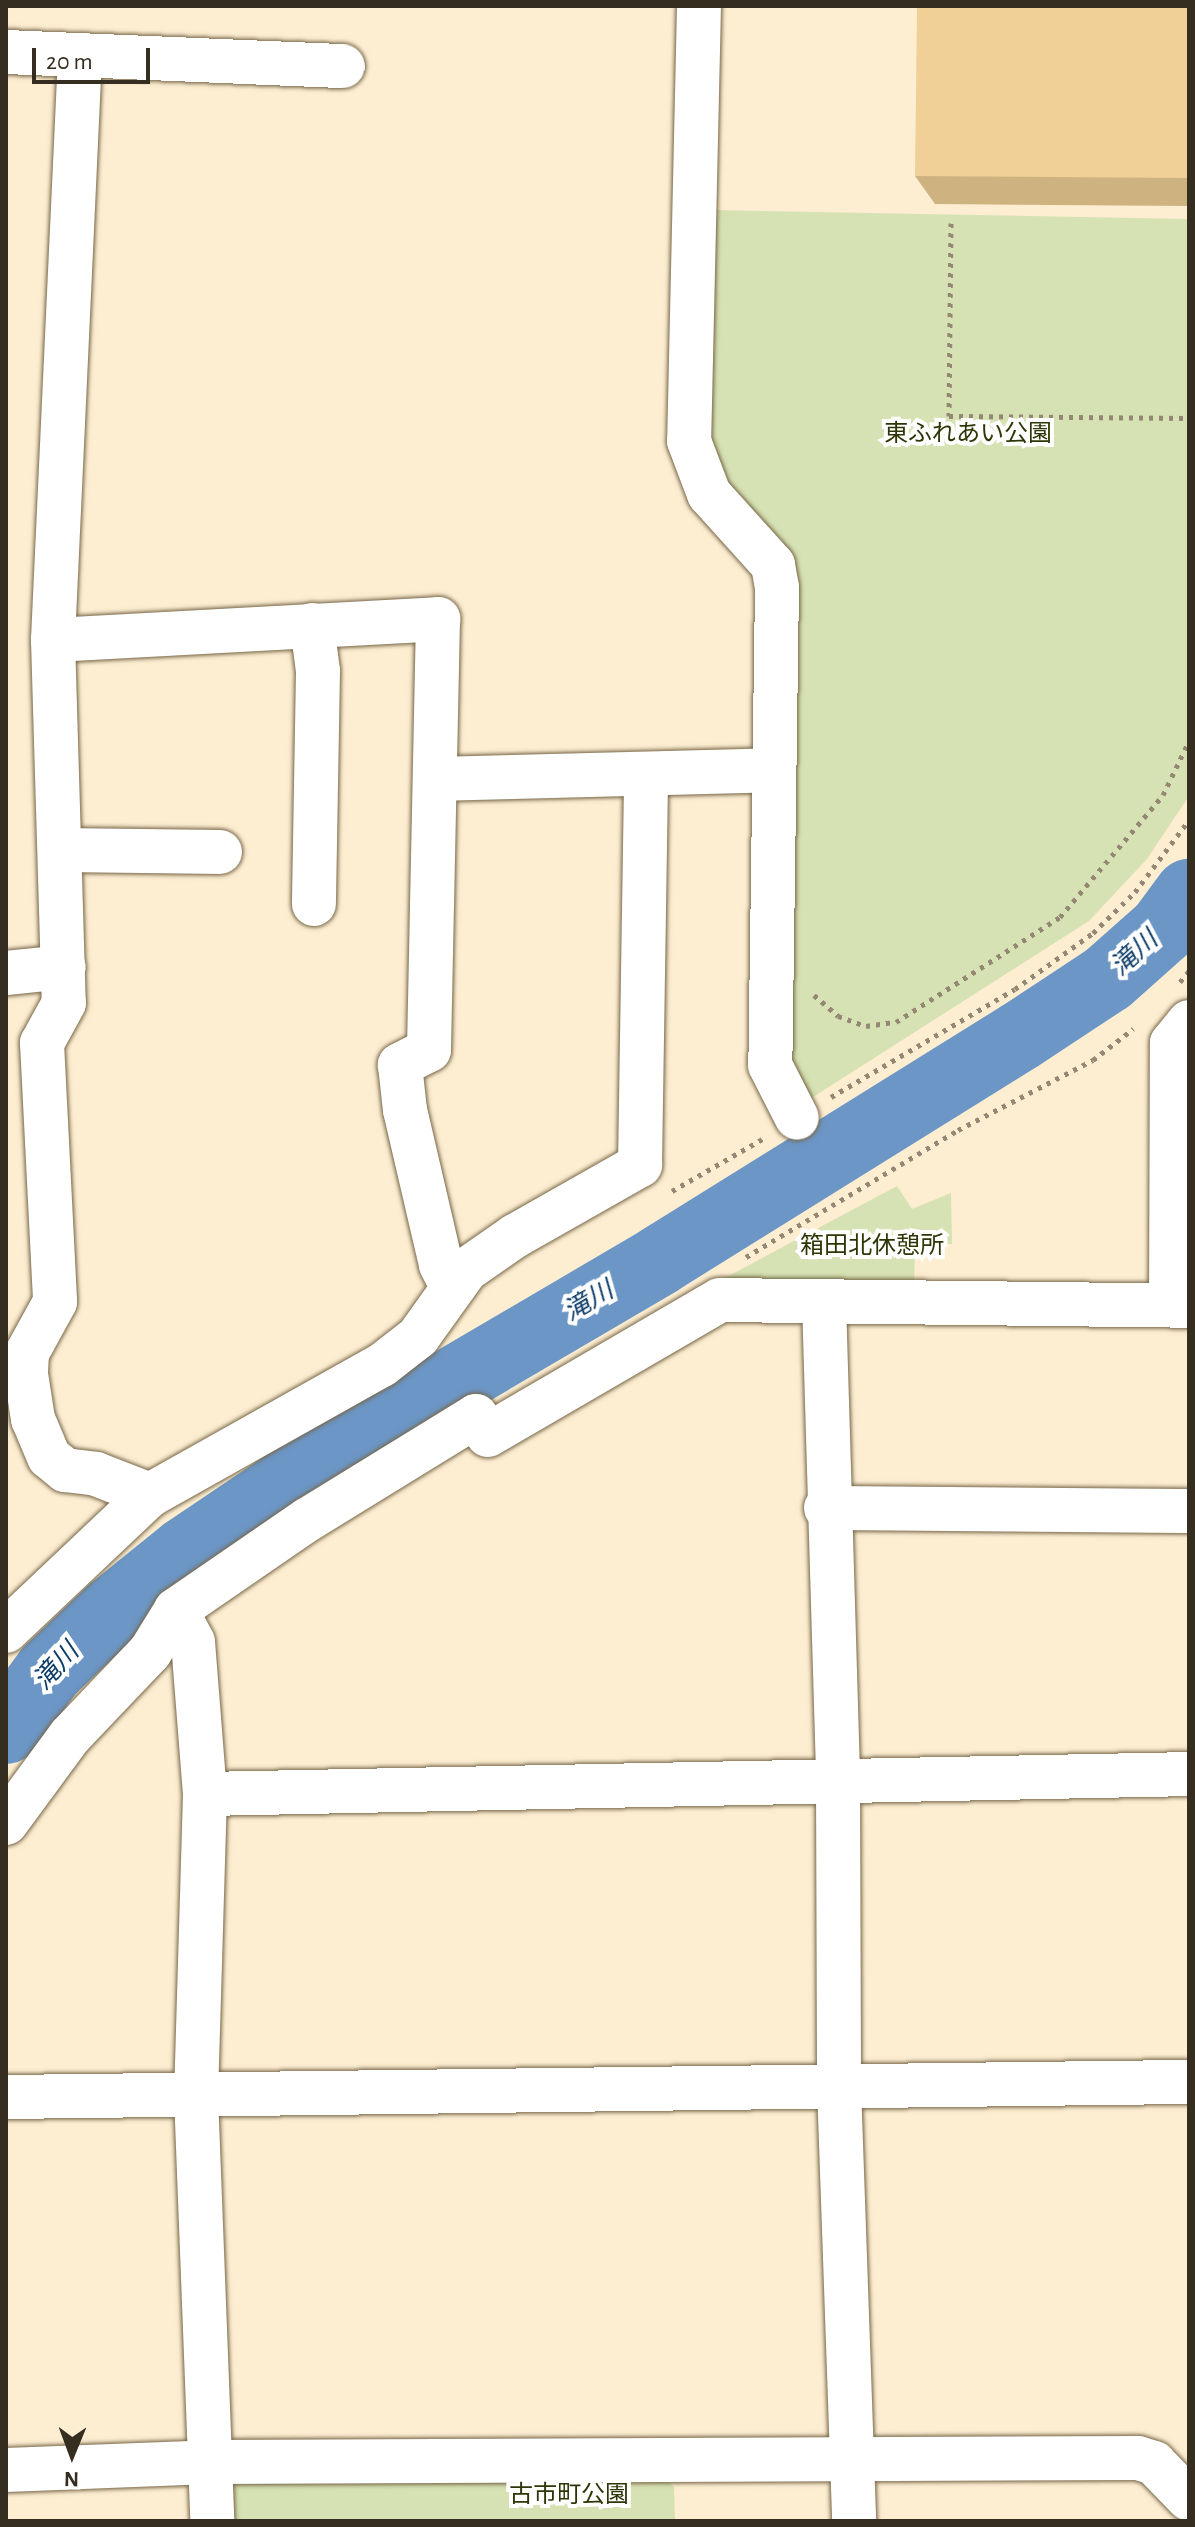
<!DOCTYPE html>
<meta charset="utf-8">
<style>
body{margin:0}
#map{position:relative;width:1195px;height:2527px;overflow:hidden;background:#fdeed2;font-family:"Alegreya Sans","Noto Sans JP",sans-serif}
div>[style]{position:absolute}
.green>*{inset:0;background:#d6e2b3}
.river>*{height:70px;margin:-35px;padding:0 35px;transform-origin:35px;border-radius:35px;background:#6c96c5}
.path>*{height:5px;margin-top:-2.5px;transform-origin:0;background:repeating-linear-gradient(90deg,#948874 0 4px,transparent 0 10px)}
.roads{filter:drop-shadow(0 0 2px #776647) drop-shadow(0 0 2px #776647)}
.minor>*{height:44px;margin:-22px;padding:0 22px;transform-origin:22px;border-radius:22px;background:#fff}
.wall>*{inset:0;background:#ceb381}
.building>*{inset:0;background:#f0d096}
span{translate:-50% -50%;white-space:nowrap;text-align:center;line-height:1.15;-webkit-text-stroke:8px #fff;paint-order:stroke}
.park-label{font-size:24px;color:#2d3606}
.water-label{font-size:26px;color:#0d3c68;font-style:italic}
.frame{position:absolute;inset:0;border:8px solid #352d20;pointer-events:none}
.north{position:absolute;left:32px;top:2415px;width:80px;height:80px;-webkit-text-stroke:6px #fff;paint-order:stroke;rotate:181deg;font-size:22px;font-weight:700;line-height:32px;text-align:center;color:#352d20}
.north::after{content:'';display:block;margin:auto;width:28px;height:36px;background:#352d20;clip-path:polygon(50% 0,100% 100%,50% 72%,0 100%)}
.scale{position:absolute;left:32px;top:48px;width:118px;height:36px;box-sizing:border-box;border:4px solid #352d20;border-top:0;padding-left:10px;font-size:24px;line-height:28px;white-space:nowrap;color:#352d20;-webkit-text-stroke:6px #fff;paint-order:stroke}
</style>
<div id="map">
<div class="green">
<div style="clip-path:polygon(712px 210px,1189px 219px,1189px 796px,1147px 859px,1089px 921px,810px 1099px,791px 1087px,793px 588px,720px 479px,707px 439px)"></div>
<div style="clip-path:polygon(897px 1186px,912px 1209px,951px 1193px,952px 1244px,915px 1245px,914px 1290px,706px 1288px)"></div>
<div style="clip-path:polygon(659px 2470px,674px 2487px,675px 2521px,221px 2521px,220px 2493px,236px 2477px)"></div>
</div>
<div class="river">
<div style="left:6px;top:1729px;width:72px;rotate:-53.4deg"></div>
<div style="left:49px;top:1671px;width:87px;rotate:-43.6deg"></div>
<div style="left:112px;top:1611px;width:94px;rotate:-38.9deg"></div>
<div style="left:185px;top:1552px;width:181px;rotate:-34deg"></div>
<div style="left:335px;top:1451px;width:377px;rotate:-30.4deg"></div>
<div style="left:660px;top:1260px;width:424px;rotate:-31.9deg"></div>
<div style="left:1020px;top:1036px;width:105px;rotate:-33.4deg"></div>
<div style="left:1108px;top:978px;width:74px;rotate:-41.7deg"></div>
<div style="left:1163px;top:929px;width:44px;rotate:-53.4deg"></div>
</div>
<div class="path">
<div style="left:951px;top:223px;width:193px;rotate:90.6deg"></div>
<div style="left:949px;top:416px;width:240px;rotate:0.5deg"></div>
<div style="left:1180px;top:982px;width:14px;rotate:-51deg"></div>
<div style="left:814px;top:995px;width:32px;rotate:41deg"></div>
<div style="left:838px;top:1016px;width:30px;rotate:20deg"></div>
<div style="left:866px;top:1026px;width:30px;rotate:-8deg"></div>
<div style="left:896px;top:1022px;width:195px;rotate:-32.6deg"></div>
<div style="left:1060px;top:917px;width:160px;rotate:-49.8deg"></div>
<div style="left:1163px;top:795px;width:60px;rotate:-64.3deg"></div>
<div style="left:831px;top:1097px;width:213px;rotate:-30.4deg"></div>
<div style="left:1015px;top:989px;width:96px;rotate:-35.7deg"></div>
<div style="left:1093px;top:933px;width:59px;rotate:-44.3deg"></div>
<div style="left:1135px;top:892px;width:90px;rotate:-53.1deg"></div>
<div style="left:672px;top:1191px;width:106px;rotate:-29.9deg"></div>
<div style="left:746px;top:1257px;width:247px;rotate:-30.9deg"></div>
<div style="left:958px;top:1130px;width:152px;rotate:-27.4deg"></div>
<div style="left:1093px;top:1060px;width:51px;rotate:-37.8deg"></div>
</div>
<div class="roads">
<div class="minor">
<div style="left:699px;top:6px;width:435px;rotate:91.3deg"></div>
<div style="left:689px;top:441px;width:57px;rotate:69.3deg"></div>
<div style="left:709px;top:494px;width:96px;rotate:48deg"></div>
<div style="left:773px;top:565px;width:22px;rotate:80deg"></div>
<div style="left:777px;top:587px;width:478px;rotate:90.8deg"></div>
<div style="left:770px;top:1065px;width:59px;rotate:63deg"></div>
<div style="left:6px;top:52px;width:337px;rotate:2.4deg"></div>
<div style="left:80px;top:56px;width:585px;rotate:92.65deg"></div>
<div style="left:53px;top:640px;width:363px;rotate:88.3deg"></div>
<div style="left:64px;top:1003px;width:46px;rotate:118.8deg"></div>
<div style="left:42px;top:1043px;width:259px;rotate:87.1deg"></div>
<div style="left:55px;top:1302px;width:58px;rotate:118.8deg"></div>
<div style="left:27px;top:1353px;width:21px;rotate:93deg"></div>
<div style="left:26px;top:1374px;width:46px;rotate:81.2deg"></div>
<div style="left:33px;top:1419px;width:41px;rotate:67.2deg"></div>
<div style="left:49px;top:1457px;width:21px;rotate:39deg"></div>
<div style="left:65px;top:1470px;width:31px;rotate:7deg"></div>
<div style="left:96px;top:1474px;width:58px;rotate:21.3deg"></div>
<div style="left:312px;top:625px;width:46px;rotate:82.6deg"></div>
<div style="left:318px;top:671px;width:233px;rotate:91deg"></div>
<div style="left:53px;top:640px;width:386px;rotate:-3.1deg"></div>
<div style="left:438px;top:619px;width:431px;rotate:91.2deg"></div>
<div style="left:429px;top:1050px;width:33px;rotate:153deg"></div>
<div style="left:400px;top:1065px;width:45px;rotate:83.7deg"></div>
<div style="left:405px;top:1110px;width:159px;rotate:76.9deg"></div>
<div style="left:441px;top:1265px;width:25px;rotate:63deg"></div>
<div style="left:438px;top:779px;width:333px;rotate:-1.5deg"></div>
<div style="left:63px;top:850px;width:157px;rotate:0.7deg"></div>
<div style="left:6px;top:973px;width:58px;rotate:-5.9deg"></div>
<div style="left:824px;top:1301px;width:483px;rotate:88.3deg"></div>
<div style="left:838px;top:1784px;width:302px;rotate:89.8deg"></div>
<div style="left:839px;top:2086px;width:435px;rotate:88deg"></div>
<div style="left:1171px;top:1305px;width:262px;rotate:-89.8deg"></div>
<div style="left:1172px;top:1043px;width:27px;rotate:-51deg"></div>
<div style="left:826px;top:1508px;width:363px;rotate:0.5deg"></div>
<div style="left:176px;top:1610px;width:36px;rotate:62deg"></div>
<div style="left:193px;top:1642px;width:152px;rotate:85.5deg"></div>
<div style="left:205px;top:1794px;width:301px;rotate:91.7deg"></div>
<div style="left:196px;top:2095px;width:426px;rotate:87.8deg"></div>
<div style="left:6px;top:1631px;width:198px;rotate:-43.4deg"></div>
<div style="left:150px;top:1495px;width:266px;rotate:-29.3deg"></div>
<div style="left:382px;top:1365px;width:46px;rotate:-37.9deg"></div>
<div style="left:418px;top:1337px;width:82px;rotate:-54.4deg"></div>
<div style="left:466px;top:1270px;width:60px;rotate:-34.8deg"></div>
<div style="left:515px;top:1236px;width:144px;rotate:-29.6deg"></div>
<div style="left:640px;top:1165px;width:389px;rotate:-89.1deg"></div>
<div style="left:205px;top:1794px;width:984px;rotate:-1.16deg"></div>
<div style="left:6px;top:1823px;width:108px;rotate:-53.7deg"></div>
<div style="left:70px;top:1736px;width:116px;rotate:-46.4deg"></div>
<div style="left:150px;top:1652px;width:49px;rotate:-58.2deg"></div>
<div style="left:176px;top:1610px;width:159px;rotate:-34.5deg"></div>
<div style="left:307px;top:1520px;width:198px;rotate:-31.6deg"></div>
<div style="left:476px;top:1416px;width:22px;rotate:58deg"></div>
<div style="left:488px;top:1435px;width:268px;rotate:-30.2deg"></div>
<div style="left:720px;top:1300px;width:469px;rotate:0.7deg"></div>
<div style="left:6px;top:2097px;width:1183px;rotate:-0.73deg"></div>
<div style="left:6px;top:2470px;width:205px;rotate:-2.2deg"></div>
<div style="left:211px;top:2462px;width:927px;rotate:-0.25deg"></div>
<div style="left:1138px;top:2458px;width:17px;rotate:17deg"></div>
<div style="left:1154px;top:2463px;width:50px;rotate:45.8deg"></div>
</div>
</div>
<div class="wall">
<div style="clip-path:polygon(1189px 6px,1189px 206px,935px 204px,915px 176px)"></div>
</div>
<div class="building">
<div style="clip-path:polygon(917px 6px,1189px 6px,1189px 178px,915px 176px)"></div>
</div>
<div class="park-label">
<span style="left:968px;top:435px">東ふれあい公園</span>
<span style="left:872px;top:1247px">箱田北休憩所</span>
<span style="left:569px;top:2496px">古市町公園</span>
</div>
<div class="water-label">
<span style="left:1135px;top:954px;rotate:-42deg">滝川</span>
<span style="left:589px;top:1302px;rotate:-30deg">滝川</span>
<span style="left:57px;top:1667px;rotate:-48deg">滝川</span>
</div>
<div class="frame"></div>
<div class="north">N</div>
<div class="scale">20 m</div>
</div>
